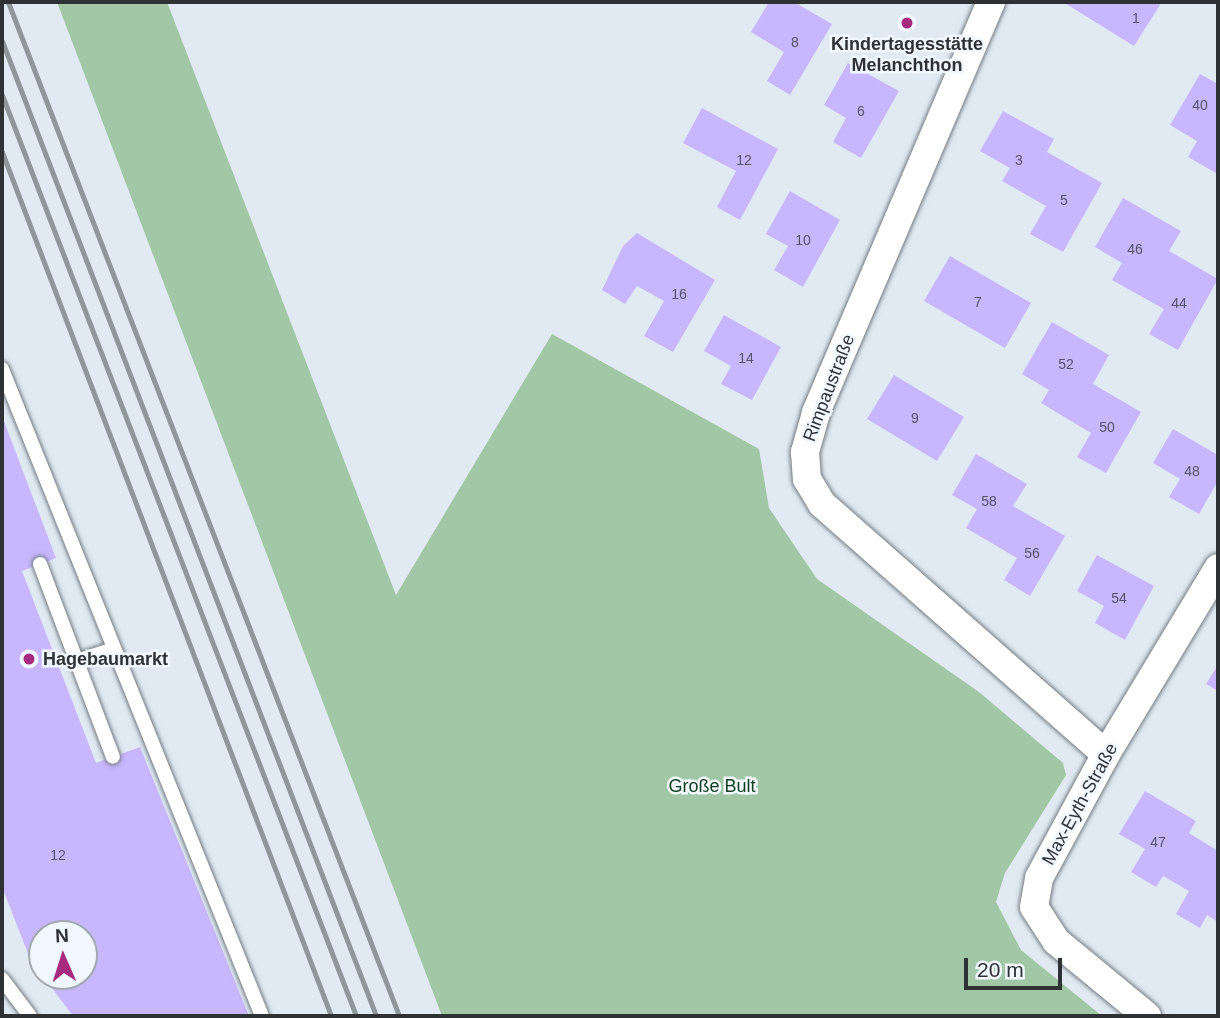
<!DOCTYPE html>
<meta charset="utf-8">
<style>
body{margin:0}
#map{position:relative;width:1220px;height:1018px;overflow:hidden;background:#e1eaf2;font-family:Helvetica,sans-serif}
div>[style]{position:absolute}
.green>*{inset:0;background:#a2c7a6}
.building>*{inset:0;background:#c7b7fe}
.roads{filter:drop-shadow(0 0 2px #747b83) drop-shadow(0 0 2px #747b83)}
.service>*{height:14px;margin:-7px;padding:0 7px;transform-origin:7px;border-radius:7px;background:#fff}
.minor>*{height:28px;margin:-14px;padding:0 14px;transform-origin:14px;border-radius:14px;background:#fff}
.rail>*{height:5px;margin:-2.5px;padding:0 2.5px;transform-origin:2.5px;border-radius:2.5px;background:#90979c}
.dots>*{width:19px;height:19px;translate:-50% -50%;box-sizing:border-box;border:4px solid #f0f7fe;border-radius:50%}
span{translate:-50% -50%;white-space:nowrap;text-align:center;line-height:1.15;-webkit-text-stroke:5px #f0f7fe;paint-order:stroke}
.number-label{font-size:14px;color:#555367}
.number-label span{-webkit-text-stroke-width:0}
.poi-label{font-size:18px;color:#2f3235;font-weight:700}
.left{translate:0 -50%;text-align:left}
.street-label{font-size:18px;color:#2f3235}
.park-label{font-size:18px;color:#113f1c}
.frame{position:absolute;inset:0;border:4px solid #2f3235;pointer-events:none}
.north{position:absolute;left:28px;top:920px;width:70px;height:70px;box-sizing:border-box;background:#f0f7fe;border:2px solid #a3a8ae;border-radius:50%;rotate:357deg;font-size:19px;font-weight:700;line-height:28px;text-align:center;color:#2f3235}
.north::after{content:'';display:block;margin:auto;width:24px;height:32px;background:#a62b80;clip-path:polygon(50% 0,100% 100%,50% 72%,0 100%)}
.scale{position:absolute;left:964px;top:958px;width:98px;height:32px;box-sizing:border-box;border:4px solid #2f3235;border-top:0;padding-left:9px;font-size:21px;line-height:24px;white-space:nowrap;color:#2f3235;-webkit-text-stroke:5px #f0f7fe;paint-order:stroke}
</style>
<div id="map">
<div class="green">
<div style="clip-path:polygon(57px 2px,167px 2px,396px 595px,552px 334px,759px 449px,769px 508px,817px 579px,979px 692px,1063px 763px,1066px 775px,1005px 873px,996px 902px,1021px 950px,1102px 1016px,442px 1016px)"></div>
</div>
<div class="building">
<div style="clip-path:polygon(769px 2px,794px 2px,832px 24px,790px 95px,767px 81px,784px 52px,751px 32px)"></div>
<div style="clip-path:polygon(1063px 2px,1155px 2px,1160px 5px,1134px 46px)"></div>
<div style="clip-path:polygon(848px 63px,899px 91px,861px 158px,833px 142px,846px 118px,824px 105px)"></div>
<div style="clip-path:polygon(1200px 74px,1218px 84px,1216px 173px,1188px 157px,1197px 141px,1170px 125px)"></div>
<div style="clip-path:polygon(702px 108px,778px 149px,740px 220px,717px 207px,736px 171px,683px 143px)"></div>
<div style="clip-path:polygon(1003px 111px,1054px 139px,1047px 152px,1102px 183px,1063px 252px,1030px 234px,1046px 206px,1002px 181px,1010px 168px,980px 151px)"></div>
<div style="clip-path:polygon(790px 191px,840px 220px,803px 287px,774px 270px,788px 246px,766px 234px)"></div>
<div style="clip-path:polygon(1123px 198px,1181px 231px,1169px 251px,1218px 279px,1178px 350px,1149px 334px,1164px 309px,1112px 280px,1122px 263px,1095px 247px)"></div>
<div style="clip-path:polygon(637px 233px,715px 280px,673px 352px,644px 336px,664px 301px,637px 286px,625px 304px,602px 290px,623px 246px)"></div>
<div style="clip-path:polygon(950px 256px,1031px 303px,1005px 348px,924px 301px)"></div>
<div style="clip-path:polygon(724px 315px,781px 347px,752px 400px,721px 384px,731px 366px,704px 351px)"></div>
<div style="clip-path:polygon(1052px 322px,1109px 355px,1093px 384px,1141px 412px,1106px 473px,1077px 457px,1091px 433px,1041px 403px,1049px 390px,1022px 374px)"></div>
<div style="clip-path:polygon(894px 375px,964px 417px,937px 461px,867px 419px)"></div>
<div style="clip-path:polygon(2px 416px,56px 558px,22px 571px,96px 763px,140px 747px,249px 1016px,73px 1016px,43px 976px,84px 976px,84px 934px,42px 934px,42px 974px,29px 956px,2px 887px)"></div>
<div style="clip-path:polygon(1173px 429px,1218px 455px,1218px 481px,1199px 514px,1169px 497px,1180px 479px,1153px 463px)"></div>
<div style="clip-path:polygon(976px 454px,1027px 484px,1013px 506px,1065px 536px,1030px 596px,1004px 580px,1017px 558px,966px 528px,977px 509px,952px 495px)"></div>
<div style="clip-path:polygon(1097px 555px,1154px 586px,1125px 640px,1095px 623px,1104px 606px,1077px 591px)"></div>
<div style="clip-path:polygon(1218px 665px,1218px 691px,1206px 684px)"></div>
<div style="clip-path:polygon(1145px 791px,1196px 821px,1189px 833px,1218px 851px,1218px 922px,1207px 915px,1200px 928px,1176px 914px,1189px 891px,1163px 876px,1156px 887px,1131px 872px,1145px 849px,1119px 834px)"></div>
</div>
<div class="roads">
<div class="service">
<div style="left:2px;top:369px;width:697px;rotate:68.11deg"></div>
<div style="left:40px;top:564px;width:206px;rotate:69.3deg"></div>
<div style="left:77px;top:661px;width:39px;rotate:-18deg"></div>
<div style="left:2px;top:979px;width:46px;rotate:52.9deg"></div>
</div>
<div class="minor">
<div style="left:991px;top:2px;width:447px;rotate:113.1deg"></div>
<div style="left:816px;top:413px;width:41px;rotate:105.8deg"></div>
<div style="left:805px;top:452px;width:27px;rotate:86deg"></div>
<div style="left:807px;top:479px;width:29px;rotate:59deg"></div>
<div style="left:822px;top:504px;width:378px;rotate:41.4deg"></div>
<div style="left:1147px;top:1016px;width:118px;rotate:-140.5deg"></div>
<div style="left:1056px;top:941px;width:40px;rotate:-122.9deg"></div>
<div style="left:1034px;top:907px;width:29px;rotate:-80deg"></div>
<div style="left:1039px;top:878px;width:141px;rotate:-61.6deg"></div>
<div style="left:1106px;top:754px;width:217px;rotate:-58.9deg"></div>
</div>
</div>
<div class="rail">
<div style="left:8px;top:2px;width:1087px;rotate:68.91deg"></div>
<div style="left:2px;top:41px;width:1044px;rotate:69.01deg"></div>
<div style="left:2px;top:95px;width:987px;rotate:68.97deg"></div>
<div style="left:2px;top:152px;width:925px;rotate:69.15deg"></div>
</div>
<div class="dots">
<div style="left:907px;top:23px;background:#a62b80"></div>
<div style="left:29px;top:659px;background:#a62b80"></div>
</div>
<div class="number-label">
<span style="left:1136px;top:18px">1</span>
<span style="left:795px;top:42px">8</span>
<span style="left:1200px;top:105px">40</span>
<span style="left:861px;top:111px">6</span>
<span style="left:744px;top:160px">12</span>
<span style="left:1019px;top:160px">3</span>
<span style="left:1064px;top:200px">5</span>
<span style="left:803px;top:240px">10</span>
<span style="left:1135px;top:249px">46</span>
<span style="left:679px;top:294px">16</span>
<span style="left:978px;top:302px">7</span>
<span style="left:1179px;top:303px">44</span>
<span style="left:746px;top:358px">14</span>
<span style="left:1066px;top:364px">52</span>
<span style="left:915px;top:418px">9</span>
<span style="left:1107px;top:427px">50</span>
<span style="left:1192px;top:471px">48</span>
<span style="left:989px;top:501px">58</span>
<span style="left:1032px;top:553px">56</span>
<span style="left:1119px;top:598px">54</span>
<span style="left:1158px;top:842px">47</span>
<span style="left:58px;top:855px">12</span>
</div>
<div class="poi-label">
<span style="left:907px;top:55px">Kindertagesstätte<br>Melanchthon</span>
<span class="left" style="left:43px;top:659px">Hagebaumarkt</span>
</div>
<div class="street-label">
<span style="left:829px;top:388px;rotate:-69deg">Rimpaustraße</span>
<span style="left:1080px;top:804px;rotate:-61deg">Max-Eyth-Straße</span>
</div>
<div class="park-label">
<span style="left:712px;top:786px">Große Bult</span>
</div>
<div class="frame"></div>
<div class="north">N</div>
<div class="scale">20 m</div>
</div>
